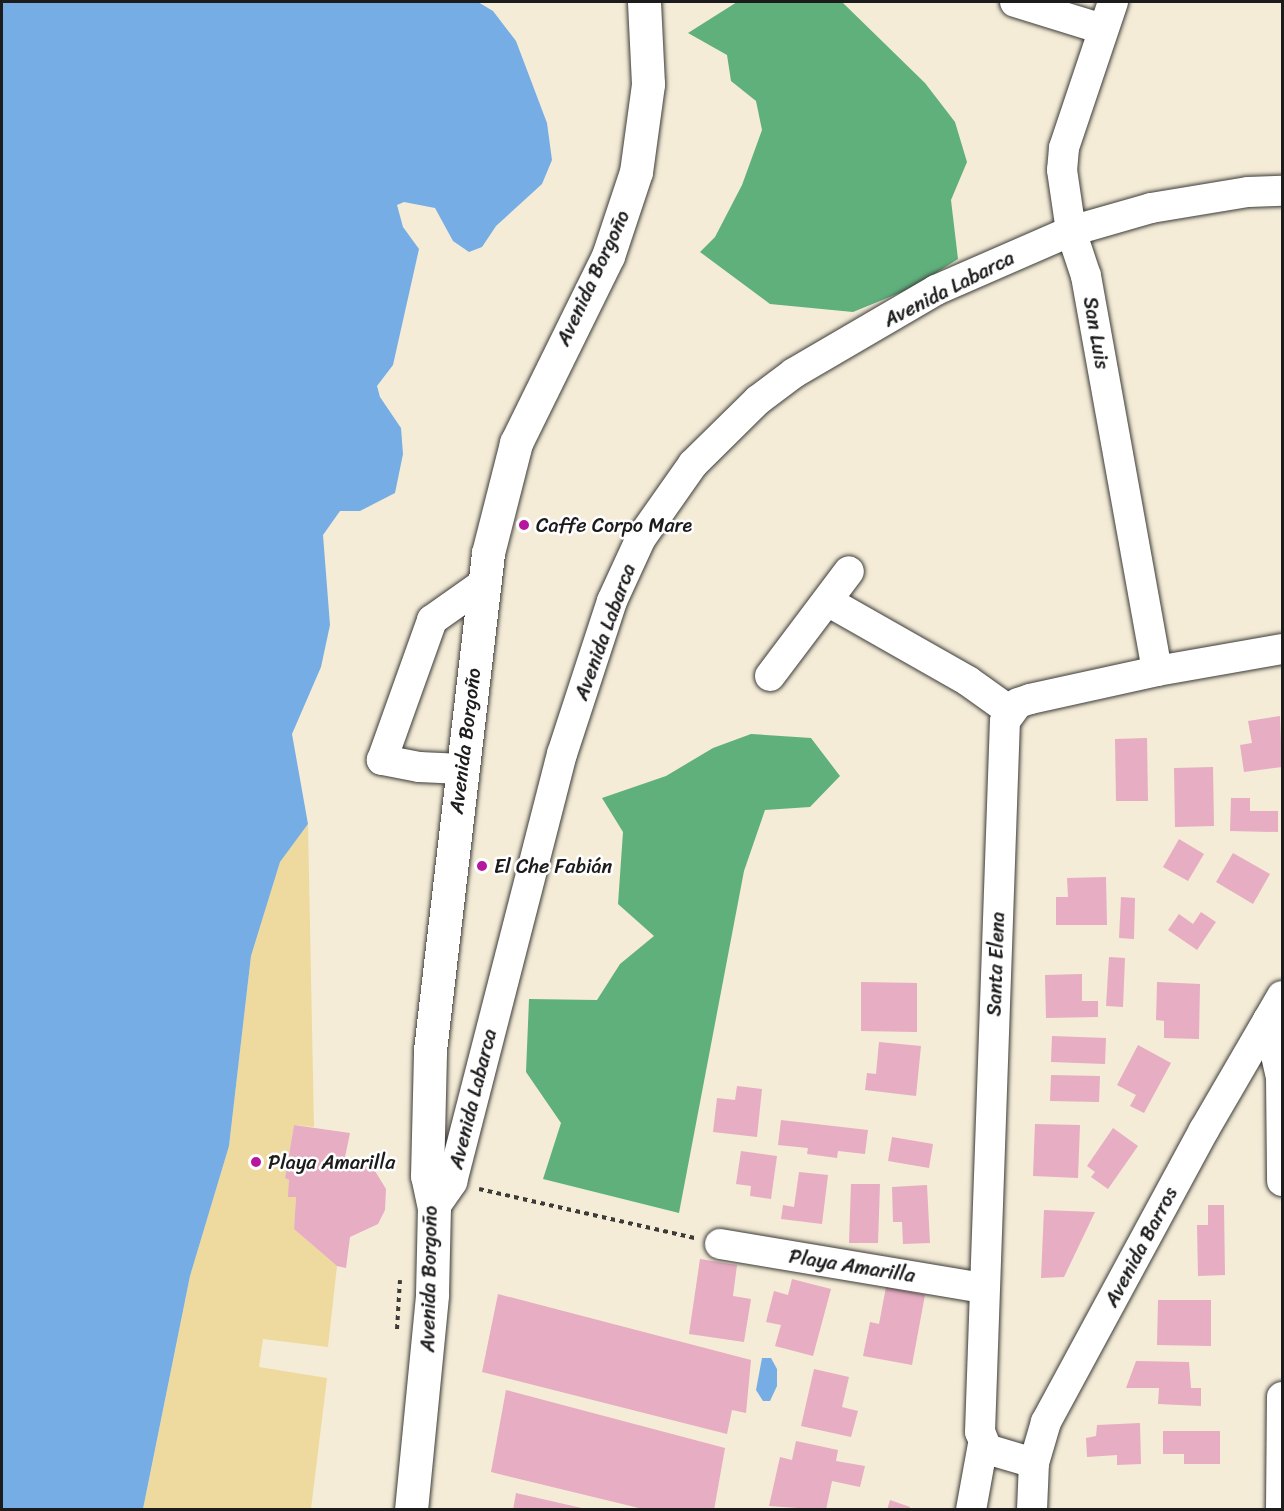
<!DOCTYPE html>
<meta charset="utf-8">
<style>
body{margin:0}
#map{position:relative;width:1284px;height:1511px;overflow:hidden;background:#f4ecd7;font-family:Sriracha,sans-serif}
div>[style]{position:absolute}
.forest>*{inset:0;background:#60b07c}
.sand>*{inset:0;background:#eeda9e}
.water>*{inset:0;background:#75ade4}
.building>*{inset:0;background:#e6adc3}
.path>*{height:4px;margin-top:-2px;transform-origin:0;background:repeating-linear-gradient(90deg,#3c3b38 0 4.5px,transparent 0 9px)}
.roads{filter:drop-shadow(0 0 2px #3c3b38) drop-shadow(0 0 2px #3c3b38)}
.minor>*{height:30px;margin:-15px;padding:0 15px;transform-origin:15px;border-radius:15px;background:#fff}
.major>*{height:33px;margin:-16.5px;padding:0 16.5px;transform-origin:16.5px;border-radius:16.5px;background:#fff}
.dots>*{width:16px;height:16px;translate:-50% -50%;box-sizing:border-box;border:3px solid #fff;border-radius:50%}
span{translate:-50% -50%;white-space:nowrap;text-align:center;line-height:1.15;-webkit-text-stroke:5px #fff;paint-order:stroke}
.street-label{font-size:20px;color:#1c1c1c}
.poi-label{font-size:20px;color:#1c1c1c}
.left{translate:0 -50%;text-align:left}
.frame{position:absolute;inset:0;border:3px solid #1c1c1c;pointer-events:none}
</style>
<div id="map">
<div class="forest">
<div style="clip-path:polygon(737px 2px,842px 2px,925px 83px,955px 122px,967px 162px,951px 200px,958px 259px,914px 287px,853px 312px,770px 304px,700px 252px,715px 237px,742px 185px,762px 130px,756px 101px,731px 81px,727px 55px,688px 33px)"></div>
<div style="clip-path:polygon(751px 734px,811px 738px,840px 776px,810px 807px,765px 810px,744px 871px,679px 1213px,543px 1179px,561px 1123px,526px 1072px,529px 999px,597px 1000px,620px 964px,654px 936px,618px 904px,623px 832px,602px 798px,666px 776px,713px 748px)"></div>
</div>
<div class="sand">
<div style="clip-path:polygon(308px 824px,314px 1127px,294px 1125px,285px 1178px,289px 1180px,289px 1197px,296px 1197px,294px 1229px,337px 1266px,328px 1347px,263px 1339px,259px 1367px,327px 1378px,311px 1509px,143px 1510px,190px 1276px,229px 1146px,251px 956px,280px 862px)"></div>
</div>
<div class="water">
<div style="clip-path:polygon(2px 2px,478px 2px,493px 11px,516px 41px,547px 123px,552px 160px,542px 184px,496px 226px,482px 247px,469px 252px,453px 241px,435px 208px,404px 202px,397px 205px,403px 227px,419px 249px,393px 365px,377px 386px,380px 397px,401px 428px,403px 454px,395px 493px,360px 511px,340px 511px,323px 535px,330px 625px,321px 667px,292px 734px,308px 824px,280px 862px,251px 956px,229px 1146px,190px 1276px,143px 1509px,2px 1509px)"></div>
<div style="clip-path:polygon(762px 1358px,771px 1358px,777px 1369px,777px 1386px,770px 1401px,763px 1401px,756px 1390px)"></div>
</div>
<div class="building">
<div style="clip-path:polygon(1280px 716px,1282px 767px,1244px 772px,1240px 745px,1252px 743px,1248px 721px)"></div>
<div style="clip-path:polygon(1147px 738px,1148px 801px,1116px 801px,1115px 739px)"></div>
<div style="clip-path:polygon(1213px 767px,1214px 826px,1175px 827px,1174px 768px)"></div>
<div style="clip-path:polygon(1231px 798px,1250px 798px,1250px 811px,1278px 811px,1278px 832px,1230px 831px)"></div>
<div style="clip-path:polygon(1179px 839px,1204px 854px,1188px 881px,1163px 867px)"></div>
<div style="clip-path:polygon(1233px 853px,1270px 874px,1253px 904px,1216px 882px)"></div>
<div style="clip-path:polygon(1106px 877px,1107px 925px,1056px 925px,1056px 897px,1068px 897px,1067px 878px)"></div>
<div style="clip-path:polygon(1121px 897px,1135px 898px,1134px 939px,1119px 938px)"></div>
<div style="clip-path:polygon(1201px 912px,1216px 922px,1197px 950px,1168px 930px,1179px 914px,1193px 924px)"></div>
<div style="clip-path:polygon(1109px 957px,1125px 958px,1123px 1007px,1106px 1006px)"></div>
<div style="clip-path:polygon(1082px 974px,1082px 1001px,1098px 1001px,1098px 1017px,1046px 1018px,1045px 975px)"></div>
<div style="clip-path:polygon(861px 982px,917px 983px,917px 1032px,861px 1031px)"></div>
<div style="clip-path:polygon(1157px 982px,1200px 984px,1199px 1039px,1164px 1038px,1164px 1021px,1156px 1020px)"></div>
<div style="clip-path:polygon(1052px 1036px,1106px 1038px,1105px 1064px,1051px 1062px)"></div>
<div style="clip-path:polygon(879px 1042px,921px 1046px,916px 1096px,865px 1090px,867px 1073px,876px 1074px)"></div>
<div style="clip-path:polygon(1138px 1045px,1171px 1063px,1144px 1113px,1130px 1106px,1136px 1095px,1117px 1085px)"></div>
<div style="clip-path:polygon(1051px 1075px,1100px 1076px,1099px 1102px,1050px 1101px)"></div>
<div style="clip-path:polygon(737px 1086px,762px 1089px,757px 1137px,713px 1132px,717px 1098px,735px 1100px)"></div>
<div style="clip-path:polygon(781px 1120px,868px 1130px,865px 1154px,838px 1151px,837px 1158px,807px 1154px,808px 1148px,778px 1145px)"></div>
<div style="clip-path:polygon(1035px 1124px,1080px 1125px,1078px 1178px,1033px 1176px)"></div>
<div style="clip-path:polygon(294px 1125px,350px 1133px,344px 1162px,362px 1163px,375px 1171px,386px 1189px,385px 1210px,378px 1224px,350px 1237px,346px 1268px,337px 1266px,294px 1229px,296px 1197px,288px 1197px,289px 1180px,285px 1178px)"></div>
<div style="clip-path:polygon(1113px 1128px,1138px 1146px,1108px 1189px,1091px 1177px,1095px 1172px,1087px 1166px)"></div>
<div style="clip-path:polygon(892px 1137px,933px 1144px,929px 1168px,888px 1161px)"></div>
<div style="clip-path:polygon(741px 1151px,777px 1156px,771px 1199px,750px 1196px,751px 1186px,736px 1184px)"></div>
<div style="clip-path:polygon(799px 1172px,828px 1175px,822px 1224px,781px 1219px,783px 1205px,794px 1207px)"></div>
<div style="clip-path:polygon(851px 1184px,880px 1184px,878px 1243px,849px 1243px)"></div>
<div style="clip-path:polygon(927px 1185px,930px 1243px,903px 1244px,902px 1222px,893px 1222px,892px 1187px)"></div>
<div style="clip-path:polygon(1208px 1205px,1224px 1205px,1225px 1275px,1198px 1276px,1197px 1225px,1208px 1225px)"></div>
<div style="clip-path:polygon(1044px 1210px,1095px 1212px,1064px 1277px,1041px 1278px)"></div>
<div style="clip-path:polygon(700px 1259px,737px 1265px,733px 1296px,751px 1299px,744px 1342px,689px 1334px)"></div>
<div style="clip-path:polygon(792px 1279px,831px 1289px,813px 1356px,775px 1346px,781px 1325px,766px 1322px,774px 1291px,788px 1295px)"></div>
<div style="clip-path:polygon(886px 1287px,925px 1295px,912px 1365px,863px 1356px,870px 1322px,879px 1324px)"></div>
<div style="clip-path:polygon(498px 1294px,751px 1360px,746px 1413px,732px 1410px,727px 1434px,482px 1372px)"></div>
<div style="clip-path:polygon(1158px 1300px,1211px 1300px,1211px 1346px,1157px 1345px)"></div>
<div style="clip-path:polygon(1136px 1361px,1189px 1362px,1191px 1388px,1201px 1388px,1201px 1406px,1158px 1404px,1159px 1388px,1126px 1388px)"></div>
<div style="clip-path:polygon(814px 1369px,849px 1377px,842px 1407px,858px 1411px,851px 1437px,801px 1426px)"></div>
<div style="clip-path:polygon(506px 1390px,725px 1448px,714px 1510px,647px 1510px,491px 1472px)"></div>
<div style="clip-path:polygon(1140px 1423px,1141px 1464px,1117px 1465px,1117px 1455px,1087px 1457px,1086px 1438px,1096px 1436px,1097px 1425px)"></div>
<div style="clip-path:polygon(1163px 1431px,1220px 1431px,1220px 1464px,1184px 1464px,1184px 1454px,1163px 1454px)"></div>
<div style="clip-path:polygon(796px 1441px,838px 1450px,836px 1461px,865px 1466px,860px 1487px,832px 1481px,826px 1510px,769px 1506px,780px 1457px,792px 1460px)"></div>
<div style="clip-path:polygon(516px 1493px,586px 1509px,586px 1510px,513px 1510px)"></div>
<div style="clip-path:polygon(890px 1500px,910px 1507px,909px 1510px,887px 1510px)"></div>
</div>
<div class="path">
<div style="left:479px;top:1189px;width:221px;rotate:12.8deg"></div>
<div style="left:397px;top:1329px;width:49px;rotate:-86.5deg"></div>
</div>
<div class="roads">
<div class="minor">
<div style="left:1015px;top:2px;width:92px;rotate:17.1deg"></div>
<div style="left:1113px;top:2px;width:154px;rotate:108.6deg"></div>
<div style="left:1064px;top:148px;width:22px;rotate:95deg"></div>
<div style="left:1062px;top:170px;width:62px;rotate:81.6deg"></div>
<div style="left:1071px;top:231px;width:47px;rotate:71.6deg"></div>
<div style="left:1086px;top:276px;width:401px;rotate:79.8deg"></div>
<div style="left:829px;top:602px;width:160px;rotate:29.6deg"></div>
<div style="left:968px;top:681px;width:52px;rotate:35.5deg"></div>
<div style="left:770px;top:676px;width:131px;rotate:-53deg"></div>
<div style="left:462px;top:769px;width:43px;rotate:-177.3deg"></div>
<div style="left:419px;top:767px;width:38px;rotate:-169deg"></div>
<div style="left:382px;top:760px;width:149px;rotate:-70.3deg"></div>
<div style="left:432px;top:620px;width:62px;rotate:-35.2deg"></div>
<div style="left:1277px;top:1021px;width:9px;rotate:-174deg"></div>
<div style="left:1268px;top:1020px;width:58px;rotate:77.2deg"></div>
<div style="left:1281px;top:1077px;width:104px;rotate:89.4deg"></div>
<div style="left:434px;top:1208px;width:32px;rotate:-55deg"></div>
<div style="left:452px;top:1182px;width:442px;rotate:-75.6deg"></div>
<div style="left:562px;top:754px;width:161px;rotate:-71.9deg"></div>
<div style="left:612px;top:601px;width:69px;rotate:-65.3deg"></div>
<div style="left:641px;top:538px;width:90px;rotate:-54.9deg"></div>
<div style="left:693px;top:464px;width:91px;rotate:-44.6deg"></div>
<div style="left:758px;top:400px;width:45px;rotate:-36.9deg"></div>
<div style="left:794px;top:373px;width:164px;rotate:-30.3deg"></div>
<div style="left:936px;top:290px;width:147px;rotate:-23.6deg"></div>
<div style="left:1071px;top:231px;width:83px;rotate:-16deg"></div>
<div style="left:1151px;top:208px;width:98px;rotate:-9.4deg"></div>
<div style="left:1248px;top:192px;width:34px;rotate:-2deg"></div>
<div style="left:720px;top:1244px;width:268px;rotate:9.5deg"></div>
<div style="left:1034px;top:1463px;width:49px;rotate:-163.4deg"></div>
<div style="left:987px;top:1449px;width:18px;rotate:-112deg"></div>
<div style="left:980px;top:1432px;width:711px;rotate:-87.99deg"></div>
<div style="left:1005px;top:721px;width:22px;rotate:-54deg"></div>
<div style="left:1018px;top:703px;width:13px;rotate:-18deg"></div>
<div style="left:1030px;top:699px;width:130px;rotate:-12.4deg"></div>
<div style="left:1157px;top:671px;width:127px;rotate:-10deg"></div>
<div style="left:971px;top:1510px;width:67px;rotate:-79.7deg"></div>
<div style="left:1032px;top:1510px;width:47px;rotate:-87.6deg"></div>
<div style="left:1034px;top:1463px;width:43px;rotate:-73.7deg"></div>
<div style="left:1046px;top:1422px;width:332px;rotate:-61.6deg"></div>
<div style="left:1204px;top:1130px;width:155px;rotate:-59.8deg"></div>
<div style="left:1281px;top:1510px;width:113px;rotate:-89.5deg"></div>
</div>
<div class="major">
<div style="left:411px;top:1510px;width:217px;rotate:-84.4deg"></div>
<div style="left:432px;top:1294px;width:86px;rotate:-88.7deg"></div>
<div style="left:434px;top:1208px;width:33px;rotate:-102deg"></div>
<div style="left:427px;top:1176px;width:126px;rotate:-88.6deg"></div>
<div style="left:430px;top:1050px;width:500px;rotate:-83.34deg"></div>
<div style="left:488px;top:553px;width:114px;rotate:-75.7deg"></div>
<div style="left:516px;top:443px;width:208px;rotate:-63.8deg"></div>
<div style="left:608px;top:256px;width:89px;rotate:-71.6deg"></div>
<div style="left:636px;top:172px;width:89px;rotate:-82.2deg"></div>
<div style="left:648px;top:84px;width:82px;rotate:-92.8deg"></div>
</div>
</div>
<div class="dots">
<div style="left:524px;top:525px;background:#b5179e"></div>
<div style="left:482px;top:866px;background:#b5179e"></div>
<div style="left:256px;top:1162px;background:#b5179e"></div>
</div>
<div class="street-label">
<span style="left:593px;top:278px;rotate:-65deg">Avenida Borgoño</span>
<span style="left:949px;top:289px;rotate:-27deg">Avenida Labarca</span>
<span style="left:1096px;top:333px;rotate:80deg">San Luis</span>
<span style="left:605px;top:632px;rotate:-70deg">Avenida Labarca</span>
<span style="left:465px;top:741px;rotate:-83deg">Avenida Borgoño</span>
<span style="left:996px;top:964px;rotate:-88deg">Santa Elena</span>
<span style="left:473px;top:1099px;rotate:-76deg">Avenida Labarca</span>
<span style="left:1141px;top:1247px;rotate:-62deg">Avenida Barros</span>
<span style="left:852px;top:1266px;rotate:9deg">Playa Amarilla</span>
<span style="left:429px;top:1279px;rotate:-89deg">Avenida Borgoño</span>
</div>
<div class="poi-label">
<span class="left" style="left:536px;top:525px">Caffe Corpo Mare</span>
<span class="left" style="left:494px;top:866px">El Che Fabián</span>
<span class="left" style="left:268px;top:1162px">Playa Amarilla</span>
</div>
<div class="frame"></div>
</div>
